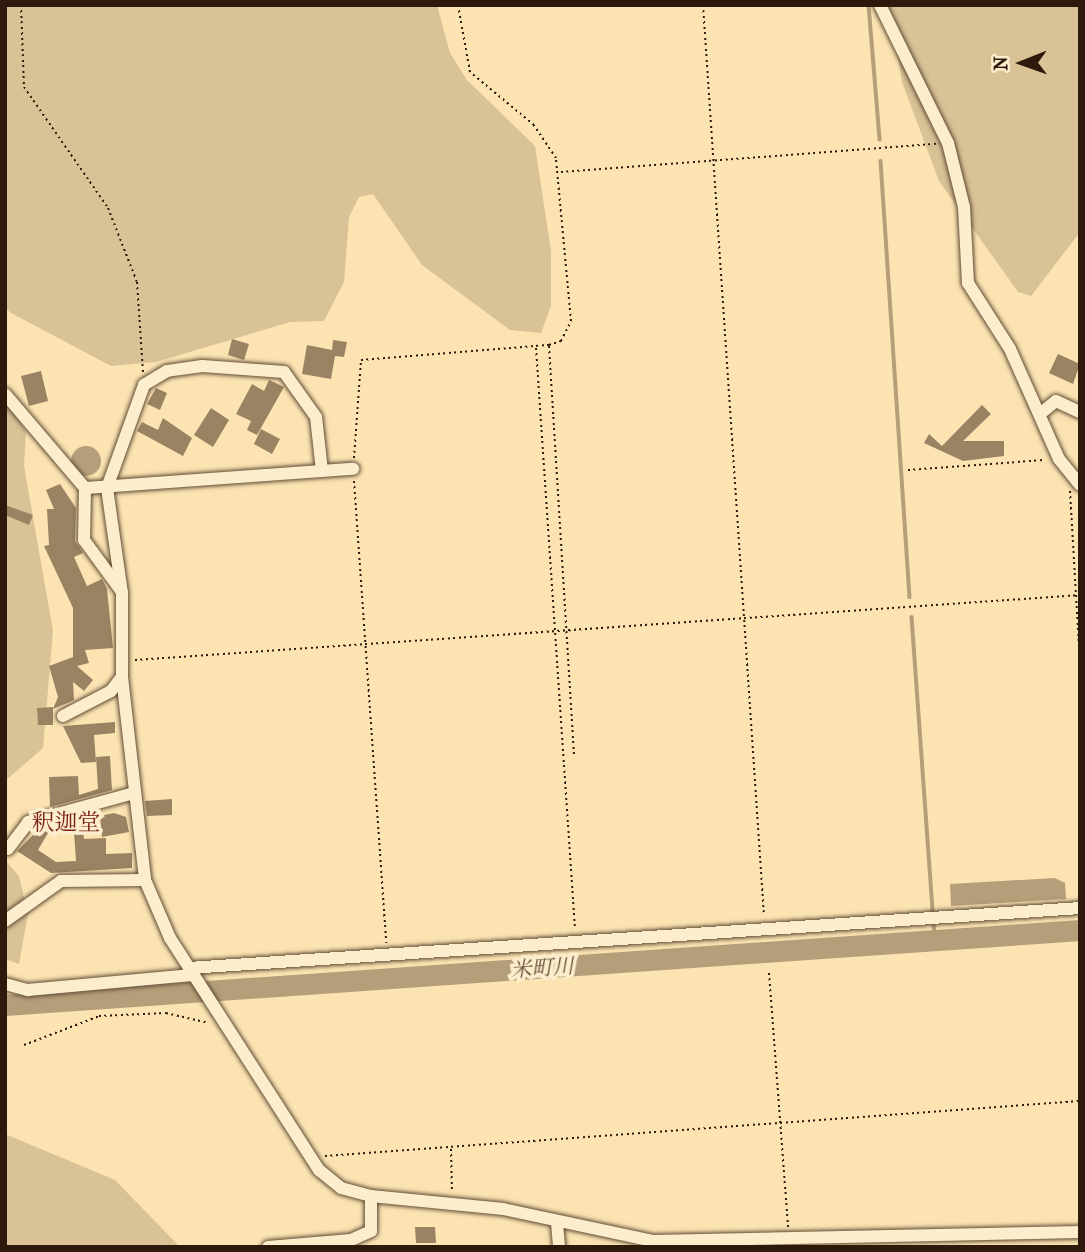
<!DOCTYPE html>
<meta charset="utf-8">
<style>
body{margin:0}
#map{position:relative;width:1085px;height:1252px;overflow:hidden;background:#fbe4b2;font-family:"IM FELL French Canon","Noto Serif JP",serif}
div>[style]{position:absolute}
.green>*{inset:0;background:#d8c296}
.water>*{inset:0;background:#b59f7a}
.round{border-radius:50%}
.stream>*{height:3.5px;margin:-1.75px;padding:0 1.75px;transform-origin:1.75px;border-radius:1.75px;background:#b59f7a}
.river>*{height:21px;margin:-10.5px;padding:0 10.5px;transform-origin:10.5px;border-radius:10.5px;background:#b59f7a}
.building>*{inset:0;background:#998362}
.path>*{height:2px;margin-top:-1px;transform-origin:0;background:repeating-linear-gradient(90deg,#2e1a0c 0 2px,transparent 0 5.5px)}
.roads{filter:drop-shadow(0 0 2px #614c36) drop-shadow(0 0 2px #614c36)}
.minor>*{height:12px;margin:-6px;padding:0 6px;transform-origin:6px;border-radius:6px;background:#fcedcd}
span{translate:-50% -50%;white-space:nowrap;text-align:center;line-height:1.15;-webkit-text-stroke:7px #fcedcd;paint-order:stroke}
.water-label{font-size:21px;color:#644f38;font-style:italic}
.quarter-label{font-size:23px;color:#7a1f14}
.frame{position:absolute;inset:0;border:7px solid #2e1a0c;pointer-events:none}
.north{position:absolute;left:987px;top:28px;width:70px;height:70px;-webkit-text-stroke:5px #fcedcd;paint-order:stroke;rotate:269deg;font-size:19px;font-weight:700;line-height:28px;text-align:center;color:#2e1a0c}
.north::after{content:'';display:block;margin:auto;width:24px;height:32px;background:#2e1a0c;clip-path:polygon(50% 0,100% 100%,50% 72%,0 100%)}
</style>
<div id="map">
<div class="green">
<div style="clip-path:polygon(5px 5px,437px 5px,450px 53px,467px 80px,535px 146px,551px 251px,551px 306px,541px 333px,510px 330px,422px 265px,373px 194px,359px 197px,349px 217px,344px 282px,324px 321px,290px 322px,156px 362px,111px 366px,11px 313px,5px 308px)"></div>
<div style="clip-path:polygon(889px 5px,1080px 5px,1080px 232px,1031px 296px,1018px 292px,939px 181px,902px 82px)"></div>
<div style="clip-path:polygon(5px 392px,26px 433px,24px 466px,53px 631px,43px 748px,5px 781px)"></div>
<div style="clip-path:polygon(5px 860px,19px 876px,28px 914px,19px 964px,5px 959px)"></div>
<div style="clip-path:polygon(5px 1134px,115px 1180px,180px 1247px,5px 1247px)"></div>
</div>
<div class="water">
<div class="round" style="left:71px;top:446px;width:30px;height:30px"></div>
<div style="clip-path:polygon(1055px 878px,1065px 883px,1066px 899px,951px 906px,950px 884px)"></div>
</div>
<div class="stream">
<div style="left:869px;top:5px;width:135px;rotate:85.3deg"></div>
<div style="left:881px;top:161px;width:437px;rotate:86.2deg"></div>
<div style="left:912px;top:617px;width:296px;rotate:85.9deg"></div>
<div style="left:934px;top:925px;width:16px;rotate:83deg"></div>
</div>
<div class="river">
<div style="left:5px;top:1005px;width:1078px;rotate:-3.99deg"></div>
</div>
<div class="building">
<div style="clip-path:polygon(232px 339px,249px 344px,244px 360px,228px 355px)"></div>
<div style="clip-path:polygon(333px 340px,347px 342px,344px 357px,335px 356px,331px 379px,302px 374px,307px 345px,332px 350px)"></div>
<div style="clip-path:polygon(1058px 354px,1080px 364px,1073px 384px,1049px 373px)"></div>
<div style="clip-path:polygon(41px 371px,48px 401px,29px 406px,21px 376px)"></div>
<div style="clip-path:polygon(269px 380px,284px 387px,257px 435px,247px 430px,251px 421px,236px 414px,252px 384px,264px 391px)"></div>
<div style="clip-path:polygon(156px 388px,167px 393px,160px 410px,147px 404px)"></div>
<div style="clip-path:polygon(982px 405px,991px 414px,963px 441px,1004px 441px,1004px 456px,963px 461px,924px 443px,929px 434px,942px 446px)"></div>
<div style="clip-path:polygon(211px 408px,229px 420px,213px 447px,194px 435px)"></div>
<div style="clip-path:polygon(163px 418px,192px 438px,183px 456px,137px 431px,142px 422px,158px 430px)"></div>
<div style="clip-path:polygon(261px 429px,280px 439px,272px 454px,254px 444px)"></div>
<div style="clip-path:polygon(60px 484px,76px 508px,75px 541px,83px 553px,74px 557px,87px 586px,102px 579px,107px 589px,113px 648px,85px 650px,89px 663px,77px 666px,93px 680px,84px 691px,73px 682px,74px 700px,53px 709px,58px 697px,49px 666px,73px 657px,73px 608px,44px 546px,49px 545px,47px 509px,54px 509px,46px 490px)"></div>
<div style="clip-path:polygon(5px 505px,33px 515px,29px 525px,5px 515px)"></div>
<div style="clip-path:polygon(53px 707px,53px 725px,38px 725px,37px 708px)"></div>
<div style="clip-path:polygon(115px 722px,115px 733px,94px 735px,96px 762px,81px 763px,63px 726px)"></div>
<div style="clip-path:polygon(110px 756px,112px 790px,50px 807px,49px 777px,78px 776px,79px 795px,98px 789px,96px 757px)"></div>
<div style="clip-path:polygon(172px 799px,172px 815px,147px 816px,145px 801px)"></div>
<div style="clip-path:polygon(114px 813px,126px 817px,129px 832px,102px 837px,100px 816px)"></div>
<div style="clip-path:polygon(82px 821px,84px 839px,106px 838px,106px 854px,132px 853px,132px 868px,51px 873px,17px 851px,40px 828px,48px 833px,38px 850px,56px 862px,76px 861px,74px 832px,48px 833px,48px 826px)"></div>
<div style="clip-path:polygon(415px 1227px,435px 1227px,436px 1243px,416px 1243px)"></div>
</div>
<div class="path">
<div style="left:21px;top:5px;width:82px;rotate:87.9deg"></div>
<div style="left:24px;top:87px;width:147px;rotate:55.2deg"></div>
<div style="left:108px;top:208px;width:79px;rotate:68.6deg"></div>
<div style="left:137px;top:282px;width:91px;rotate:86.2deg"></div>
<div style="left:703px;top:5px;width:913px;rotate:86.17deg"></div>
<div style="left:561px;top:172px;width:376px;rotate:-4.3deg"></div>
<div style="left:549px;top:346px;width:412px;rotate:86.5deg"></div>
<div style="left:536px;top:348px;width:582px;rotate:86.16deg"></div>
<div style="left:354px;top:458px;width:98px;rotate:-85.9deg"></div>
<div style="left:361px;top:360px;width:189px;rotate:-4.6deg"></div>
<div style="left:549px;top:345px;width:13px;rotate:-18deg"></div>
<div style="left:561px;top:341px;width:22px;rotate:-63deg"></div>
<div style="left:571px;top:321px;width:164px;rotate:-95.3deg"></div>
<div style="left:556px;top:158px;width:40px;rotate:-124deg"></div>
<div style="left:534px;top:125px;width:83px;rotate:-140.4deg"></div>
<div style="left:470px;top:72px;width:68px;rotate:-100.2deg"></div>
<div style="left:908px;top:470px;width:136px;rotate:-4.2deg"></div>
<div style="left:354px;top:481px;width:463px;rotate:86deg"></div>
<div style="left:1070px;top:491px;width:175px;rotate:86.7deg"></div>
<div style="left:135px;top:660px;width:947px;rotate:-3.93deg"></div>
<div style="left:769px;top:973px;width:255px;rotate:85.7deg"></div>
<div style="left:24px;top:1045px;width:80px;rotate:-21.1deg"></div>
<div style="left:99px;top:1016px;width:67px;rotate:-2.6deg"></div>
<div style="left:166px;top:1013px;width:44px;rotate:13.1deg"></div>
<div style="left:451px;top:1149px;width:43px;rotate:88.7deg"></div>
<div style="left:325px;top:1156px;width:757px;rotate:-4.17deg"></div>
</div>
<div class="roads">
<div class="minor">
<div style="left:880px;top:5px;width:154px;rotate:63.8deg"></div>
<div style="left:948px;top:143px;width:66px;rotate:76deg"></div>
<div style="left:964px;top:207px;width:76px;rotate:87deg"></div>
<div style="left:968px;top:283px;width:78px;rotate:57.5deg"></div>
<div style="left:1010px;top:349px;width:120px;rotate:66deg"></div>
<div style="left:1059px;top:459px;width:33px;rotate:51deg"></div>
<div style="left:5px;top:394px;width:123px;rotate:49.6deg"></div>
<div style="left:85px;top:488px;width:269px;rotate:-4.1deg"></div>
<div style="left:1041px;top:413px;width:19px;rotate:-39deg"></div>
<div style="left:1056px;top:401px;width:26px;rotate:25deg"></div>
<div style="left:322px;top:471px;width:54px;rotate:-96.3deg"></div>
<div style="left:316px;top:417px;width:55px;rotate:-125.4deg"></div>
<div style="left:284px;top:372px;width:82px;rotate:-175.8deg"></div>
<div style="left:202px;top:366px;width:35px;rotate:172deg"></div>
<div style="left:167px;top:371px;width:27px;rotate:149deg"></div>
<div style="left:144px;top:385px;width:109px;rotate:109.8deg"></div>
<div style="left:107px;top:488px;width:106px;rotate:81.9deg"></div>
<div style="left:122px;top:593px;width:84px;rotate:90deg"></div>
<div style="left:122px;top:677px;width:204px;rotate:83.5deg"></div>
<div style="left:145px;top:880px;width:63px;rotate:66.7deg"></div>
<div style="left:170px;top:938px;width:276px;rotate:57.3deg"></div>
<div style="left:319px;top:1170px;width:28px;rotate:39deg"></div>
<div style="left:341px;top:1188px;width:31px;rotate:15deg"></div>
<div style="left:371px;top:1196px;width:133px;rotate:5.6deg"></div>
<div style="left:503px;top:1209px;width:154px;rotate:12deg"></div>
<div style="left:654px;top:1241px;width:426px;rotate:-1.2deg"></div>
<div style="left:85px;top:488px;width:52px;rotate:91.1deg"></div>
<div style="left:84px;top:540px;width:64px;rotate:53.8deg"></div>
<div style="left:63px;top:716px;width:54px;rotate:-27.5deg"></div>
<div style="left:111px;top:691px;width:18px;rotate:-52deg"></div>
<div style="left:8px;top:849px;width:34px;rotate:-53deg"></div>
<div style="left:28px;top:822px;width:110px;rotate:-15.3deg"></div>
<div style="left:5px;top:921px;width:69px;rotate:-35.5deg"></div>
<div style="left:61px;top:881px;width:84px;rotate:-0.7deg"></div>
<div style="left:189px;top:968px;width:893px;rotate:-3.85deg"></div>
<div style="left:5px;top:984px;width:24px;rotate:15deg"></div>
<div style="left:28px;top:990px;width:167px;rotate:-5.2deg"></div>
<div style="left:557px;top:1223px;width:24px;rotate:85deg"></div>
<div style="left:268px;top:1247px;width:83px;rotate:-4.8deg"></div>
<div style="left:351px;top:1240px;width:22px;rotate:-24deg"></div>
<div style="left:371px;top:1231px;width:35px;rotate:-90deg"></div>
</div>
</div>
<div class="water-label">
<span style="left:542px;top:968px;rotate:-4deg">米町川</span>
</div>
<div class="quarter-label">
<span style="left:66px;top:823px">釈迦堂</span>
</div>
<div class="frame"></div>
<div class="north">N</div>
</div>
